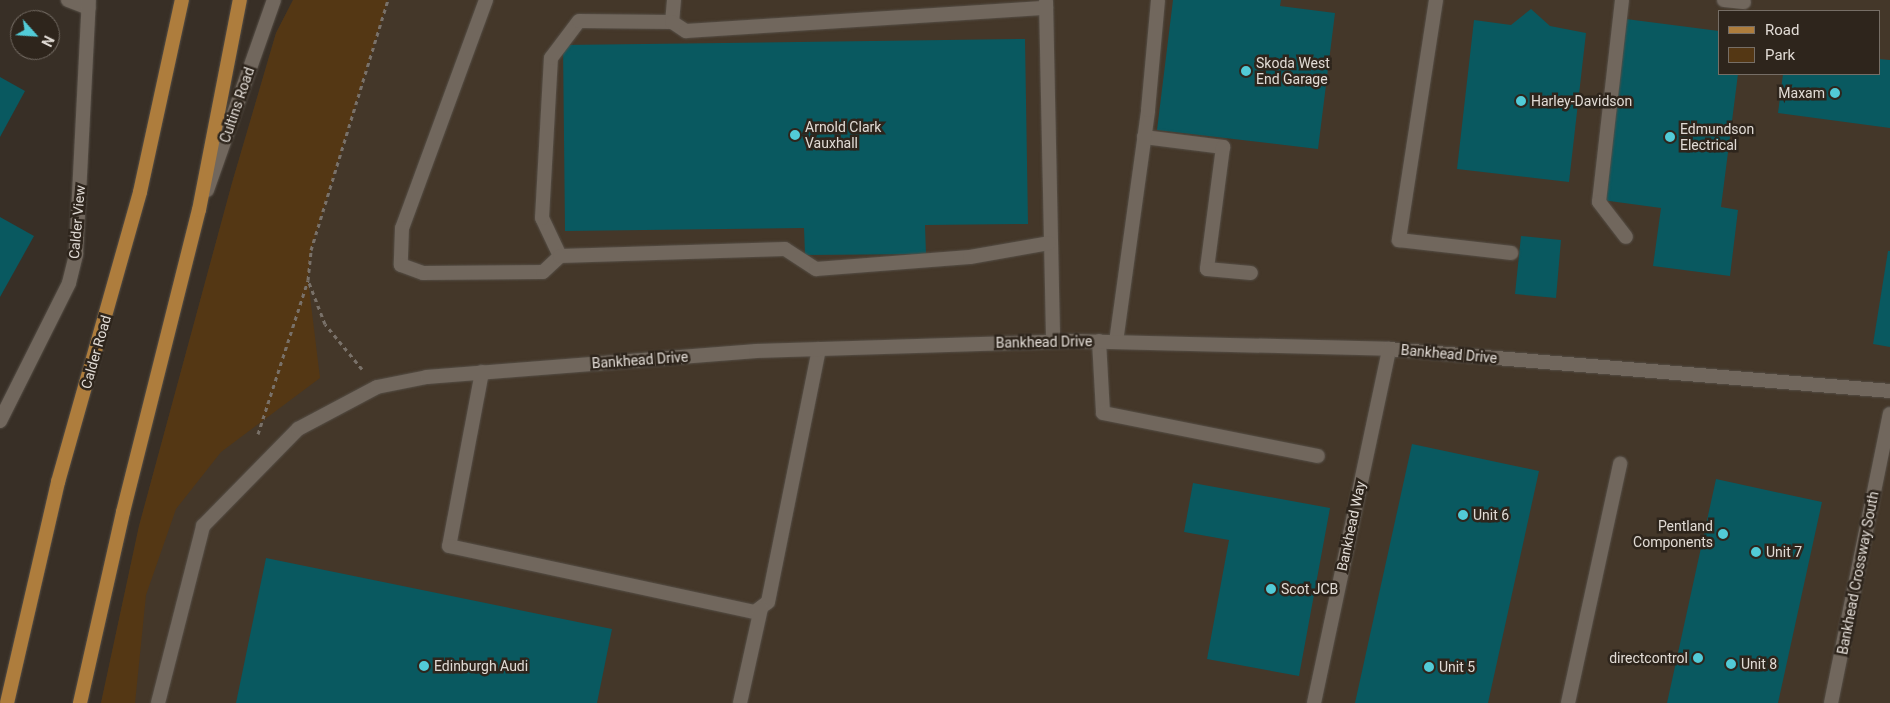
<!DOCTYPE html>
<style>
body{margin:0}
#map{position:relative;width:1890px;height:703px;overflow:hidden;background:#382f26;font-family:Roboto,sans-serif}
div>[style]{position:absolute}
.built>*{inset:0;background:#443729}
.green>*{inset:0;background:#543714}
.building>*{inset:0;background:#095960}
.path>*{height:3px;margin-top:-1.5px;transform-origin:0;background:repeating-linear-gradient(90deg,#797169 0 4px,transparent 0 8px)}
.roads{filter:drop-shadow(0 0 1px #554e46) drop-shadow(0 0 1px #554e46)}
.service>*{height:14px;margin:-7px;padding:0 7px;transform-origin:7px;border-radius:7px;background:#71675d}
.minor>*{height:14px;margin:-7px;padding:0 7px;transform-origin:7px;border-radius:7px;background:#71675d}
.tertiary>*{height:14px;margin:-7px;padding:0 7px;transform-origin:7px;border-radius:7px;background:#71675d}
.primary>*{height:14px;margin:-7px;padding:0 7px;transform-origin:7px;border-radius:7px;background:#ae7d3d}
.dots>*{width:14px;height:14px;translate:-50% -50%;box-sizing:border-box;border:2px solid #2e251c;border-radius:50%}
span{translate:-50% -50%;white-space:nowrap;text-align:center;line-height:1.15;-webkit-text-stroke:5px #2e251c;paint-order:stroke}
.poi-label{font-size:14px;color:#e1dbd5}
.left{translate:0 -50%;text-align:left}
.right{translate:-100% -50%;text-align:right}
.street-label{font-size:14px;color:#e1dbd5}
.legend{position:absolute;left:1718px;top:10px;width:162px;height:65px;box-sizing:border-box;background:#2e251c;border:1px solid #766e66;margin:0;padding:6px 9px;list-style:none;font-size:15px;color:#e1dbd5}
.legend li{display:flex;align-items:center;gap:10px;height:25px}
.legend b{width:25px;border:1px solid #766e66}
.north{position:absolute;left:10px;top:10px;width:50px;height:50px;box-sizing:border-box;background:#2e251c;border:1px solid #766e66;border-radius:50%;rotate:116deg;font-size:14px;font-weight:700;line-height:20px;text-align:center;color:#e1dbd5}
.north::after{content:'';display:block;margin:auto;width:18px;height:22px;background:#52cbd7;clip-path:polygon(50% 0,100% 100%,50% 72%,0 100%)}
</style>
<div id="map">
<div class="built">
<div style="clip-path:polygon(evenodd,293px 0,1890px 0,1890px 703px,101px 703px,139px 526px,232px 183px,276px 33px,293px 0,1719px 11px,1879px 11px,1879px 74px,1719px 74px,1719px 11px)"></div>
</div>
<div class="green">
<div style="clip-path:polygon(293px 0,388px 0,311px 250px,308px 280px,320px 378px,221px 452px,176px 509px,146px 595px,135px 703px,101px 703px,139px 526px,232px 183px,276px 33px)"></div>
</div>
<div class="building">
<div style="clip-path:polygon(1173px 0,1281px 0,1280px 6px,1335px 13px,1318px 149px,1157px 130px)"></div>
<div style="clip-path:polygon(1531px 9px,1550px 26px,1586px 33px,1569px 182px,1457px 169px,1474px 20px,1511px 25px)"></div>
<div style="clip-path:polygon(1626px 19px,1719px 31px,1719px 74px,1738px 74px,1721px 207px,1738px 210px,1730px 276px,1653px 266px,1661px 208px,1602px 200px)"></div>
<div style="clip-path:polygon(1025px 39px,1028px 224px,925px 225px,926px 254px,805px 255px,804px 228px,565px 231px,563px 45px)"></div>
<div style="clip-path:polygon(1879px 59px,1890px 60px,1890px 128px,1778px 113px,1783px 74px,1879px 74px)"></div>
<div style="clip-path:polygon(0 77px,25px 91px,0 137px)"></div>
<div style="clip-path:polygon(0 217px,34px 236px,0 297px)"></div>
<div style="clip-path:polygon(1521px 236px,1561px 240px,1556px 298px,1515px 294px)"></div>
<div style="clip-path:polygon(1888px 251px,1890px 251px,1890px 347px,1873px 344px)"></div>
<div style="clip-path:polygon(1412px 444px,1539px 471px,1488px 703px,1355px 703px)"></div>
<div style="clip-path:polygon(1716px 479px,1822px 502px,1778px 703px,1667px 703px)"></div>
<div style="clip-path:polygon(1193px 483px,1330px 508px,1299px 676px,1207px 659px,1229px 540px,1184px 532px)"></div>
<div style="clip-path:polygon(266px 558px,612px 629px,597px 703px,236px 703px)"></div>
</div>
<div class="path">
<div style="left:362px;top:369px;width:58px;rotate:-129.4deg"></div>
<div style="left:325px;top:324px;width:47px;rotate:-111.1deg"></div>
<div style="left:308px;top:280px;width:30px;rotate:-84deg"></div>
<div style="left:311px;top:250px;width:262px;rotate:-72.9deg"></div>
<div style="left:258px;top:434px;width:162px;rotate:-72deg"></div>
</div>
<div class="roads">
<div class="service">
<div style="left:68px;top:0;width:22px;rotate:21deg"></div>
<div style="left:486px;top:0;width:243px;rotate:110.2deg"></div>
<div style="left:402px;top:228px;width:37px;rotate:92deg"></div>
<div style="left:401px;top:265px;width:23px;rotate:20deg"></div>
<div style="left:423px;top:273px;width:120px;rotate:-0.5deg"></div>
<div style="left:543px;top:272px;width:23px;rotate:-43deg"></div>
<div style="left:560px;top:256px;width:42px;rotate:-115.3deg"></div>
<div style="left:542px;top:218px;width:160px;rotate:-86.8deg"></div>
<div style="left:551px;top:58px;width:46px;rotate:-52.9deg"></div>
<div style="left:579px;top:21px;width:93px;rotate:0.6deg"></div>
<div style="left:674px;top:0;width:22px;rotate:95deg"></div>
<div style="left:672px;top:22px;width:17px;rotate:33deg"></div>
<div style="left:686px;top:31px;width:361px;rotate:-3.7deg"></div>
<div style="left:1436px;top:0;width:243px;rotate:98.8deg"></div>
<div style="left:1399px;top:240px;width:113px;rotate:6.6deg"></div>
<div style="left:1622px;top:0;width:203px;rotate:96.5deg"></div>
<div style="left:1599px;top:202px;width:44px;rotate:52.4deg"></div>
<div style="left:1724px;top:0;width:20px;rotate:6deg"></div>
<div style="left:1046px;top:1px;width:340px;rotate:88.8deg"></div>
<div style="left:1144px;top:137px;width:80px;rotate:7.2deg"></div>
<div style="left:1223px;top:147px;width:123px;rotate:97.5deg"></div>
<div style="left:1207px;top:269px;width:44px;rotate:5.2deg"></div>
<div style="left:560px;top:256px;width:225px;rotate:-1.8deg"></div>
<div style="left:785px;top:249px;width:37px;rotate:33deg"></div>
<div style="left:816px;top:269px;width:154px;rotate:-4.5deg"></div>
<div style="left:970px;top:257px;width:80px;rotate:-10deg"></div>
<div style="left:1099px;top:341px;width:72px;rotate:86.8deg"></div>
<div style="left:1103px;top:413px;width:219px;rotate:11.3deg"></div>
<div style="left:1116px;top:342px;width:234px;rotate:-82.1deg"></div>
<div style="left:1148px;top:110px;width:110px;rotate:-84.8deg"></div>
<div style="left:482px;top:372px;width:177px;rotate:100.7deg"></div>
<div style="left:449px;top:546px;width:313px;rotate:12.2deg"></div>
<div style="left:755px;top:612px;width:16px;rotate:-38deg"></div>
<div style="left:768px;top:602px;width:258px;rotate:-78.6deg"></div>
<div style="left:740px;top:703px;width:97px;rotate:-77.5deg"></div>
<div style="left:1568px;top:703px;width:245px;rotate:-77.7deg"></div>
</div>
<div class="minor">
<div style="left:0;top:421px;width:154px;rotate:-63.4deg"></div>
<div style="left:69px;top:283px;width:30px;rotate:-76deg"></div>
<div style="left:76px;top:254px;width:254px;rotate:-87.1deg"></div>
<div style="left:158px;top:703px;width:183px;rotate:-75.7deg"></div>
<div style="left:203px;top:526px;width:136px;rotate:-45.6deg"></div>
<div style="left:298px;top:429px;width:89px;rotate:-28deg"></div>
<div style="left:377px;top:387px;width:51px;rotate:-11.3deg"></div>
<div style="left:427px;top:377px;width:330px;rotate:-4.5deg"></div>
<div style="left:756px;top:351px;width:313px;rotate:-1.8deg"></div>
<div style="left:1069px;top:341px;width:320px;rotate:1.4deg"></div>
<div style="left:1389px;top:349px;width:503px;rotate:4.79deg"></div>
<div style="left:1314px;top:703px;width:362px;rotate:-78deg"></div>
<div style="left:1831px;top:703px;width:295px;rotate:-78.5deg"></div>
</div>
<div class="tertiary">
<div style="left:207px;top:190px;width:201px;rotate:-70.6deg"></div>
</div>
<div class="primary">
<div style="left:7px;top:703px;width:227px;rotate:-77deg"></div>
<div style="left:58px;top:482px;width:301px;rotate:-74.2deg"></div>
<div style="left:140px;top:192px;width:197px;rotate:-77.7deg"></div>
<div style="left:80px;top:703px;width:196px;rotate:-77.3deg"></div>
<div style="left:123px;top:512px;width:311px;rotate:-75.9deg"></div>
<div style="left:199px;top:210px;width:214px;rotate:-79deg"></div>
</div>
</div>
<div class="dots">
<div style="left:1246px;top:71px;background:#52cbd7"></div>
<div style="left:1835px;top:93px;background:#52cbd7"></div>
<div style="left:1521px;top:101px;background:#52cbd7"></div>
<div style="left:795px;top:135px;background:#52cbd7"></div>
<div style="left:1670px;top:137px;background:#52cbd7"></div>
<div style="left:1463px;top:515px;background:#52cbd7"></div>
<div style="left:1723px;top:534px;background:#52cbd7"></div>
<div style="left:1756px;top:552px;background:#52cbd7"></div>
<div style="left:1271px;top:589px;background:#52cbd7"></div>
<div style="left:1698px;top:658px;background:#52cbd7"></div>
<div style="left:1731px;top:664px;background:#52cbd7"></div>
<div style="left:424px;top:666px;background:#52cbd7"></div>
<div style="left:1429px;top:667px;background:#52cbd7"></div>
</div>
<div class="poi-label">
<span class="left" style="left:1256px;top:71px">Skoda West<br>End Garage</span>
<span class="right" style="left:1825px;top:93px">Maxam</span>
<span class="left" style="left:1531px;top:101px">Harley-Davidson</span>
<span class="left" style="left:805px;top:135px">Arnold Clark<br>Vauxhall</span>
<span class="left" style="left:1680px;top:137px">Edmundson<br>Electrical</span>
<span class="left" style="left:1473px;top:515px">Unit 6</span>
<span class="right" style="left:1713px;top:534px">Pentland<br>Components</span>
<span class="left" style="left:1766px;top:552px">Unit 7</span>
<span class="left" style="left:1281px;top:589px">Scot JCB</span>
<span class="right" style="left:1688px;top:658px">directcontrol</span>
<span class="left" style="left:1741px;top:664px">Unit 8</span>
<span class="left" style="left:434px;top:666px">Edinburgh Audi</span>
<span class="left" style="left:1439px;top:667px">Unit 5</span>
</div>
<div class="street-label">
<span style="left:237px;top:105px;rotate:-71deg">Cultins Road</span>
<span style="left:77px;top:222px;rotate:-85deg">Calder View</span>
<span style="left:1044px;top:342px;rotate:-1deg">Bankhead Drive</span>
<span style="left:96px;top:352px;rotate:-74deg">Calder Road</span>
<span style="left:1449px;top:354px;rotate:5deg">Bankhead Drive</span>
<span style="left:640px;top:360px;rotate:-4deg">Bankhead Drive</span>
<span style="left:1351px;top:526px;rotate:-78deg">Bankhead Way</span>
<span style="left:1858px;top:573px;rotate:-79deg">Bankhead Crossway South</span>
</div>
<ul class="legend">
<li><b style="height:6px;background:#ae7d3d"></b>Road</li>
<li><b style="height:14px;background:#543714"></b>Park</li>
</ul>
<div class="north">N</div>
</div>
